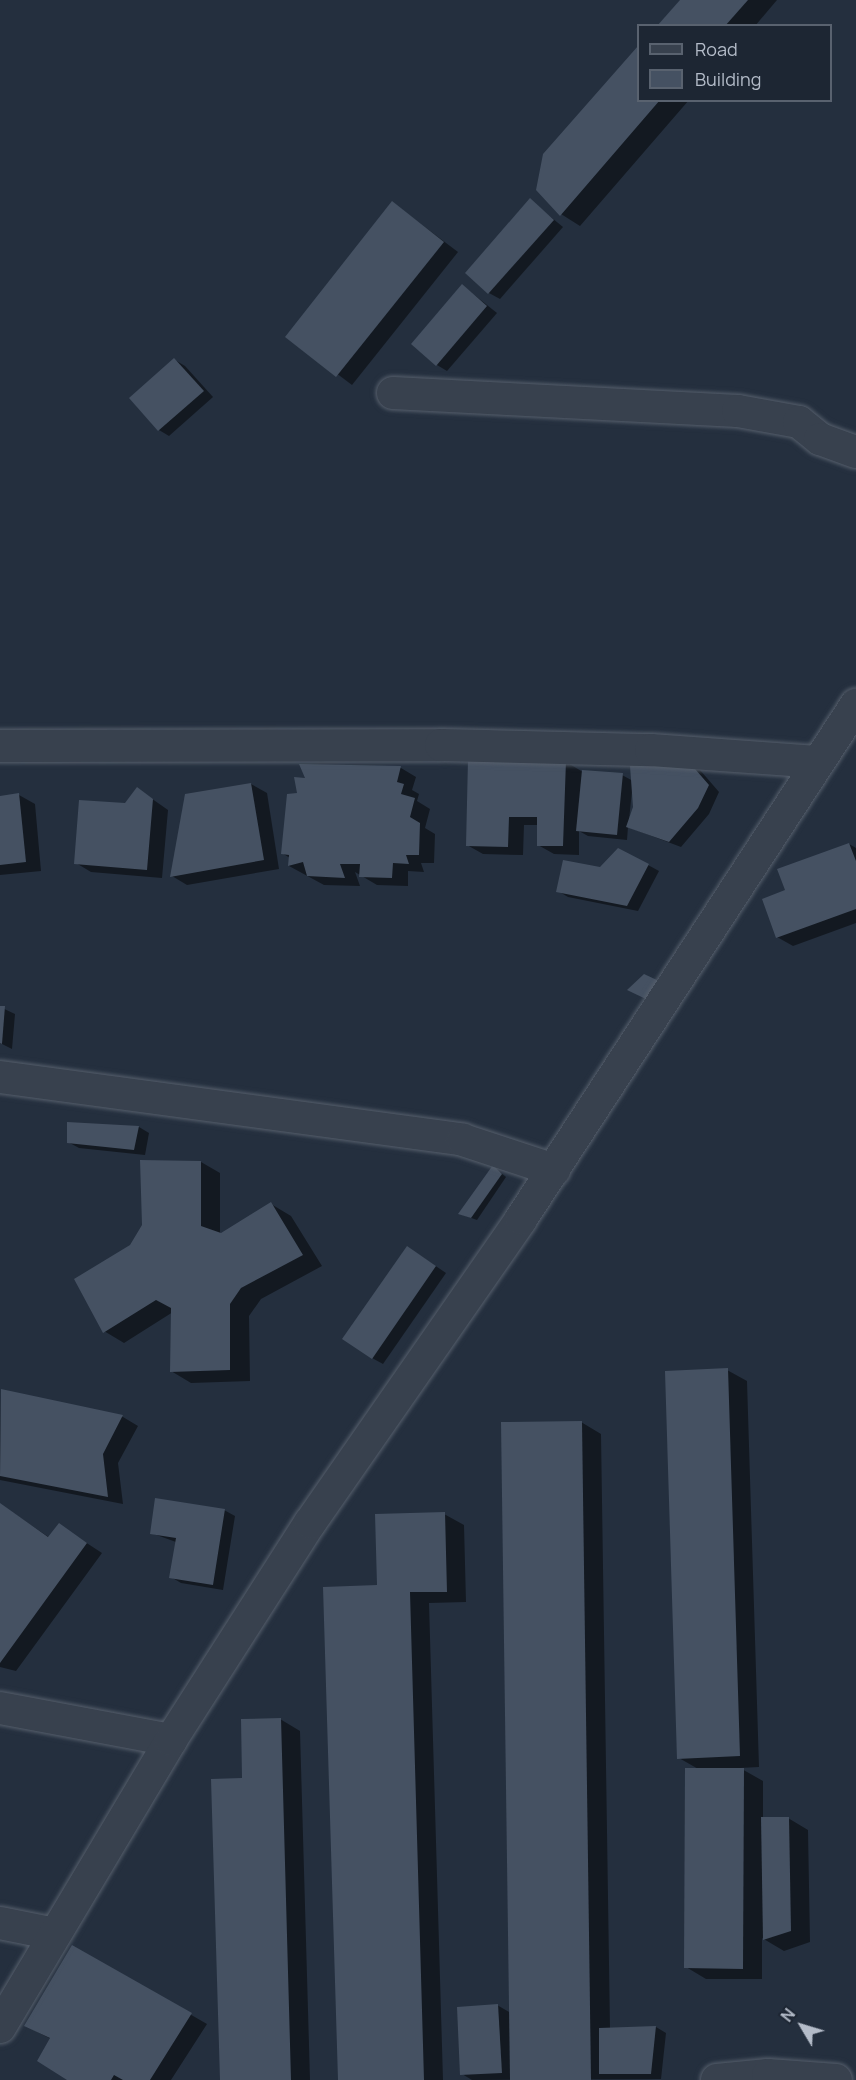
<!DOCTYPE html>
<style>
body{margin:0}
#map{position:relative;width:856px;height:2080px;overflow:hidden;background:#242f3e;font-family:Manrope,sans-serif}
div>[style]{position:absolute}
.shadow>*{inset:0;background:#0007}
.building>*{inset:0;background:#455162}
.roads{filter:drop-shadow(0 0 2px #565f6c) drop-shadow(0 0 2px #565f6c)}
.street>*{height:32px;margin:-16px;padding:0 16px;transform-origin:16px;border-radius:16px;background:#38414e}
span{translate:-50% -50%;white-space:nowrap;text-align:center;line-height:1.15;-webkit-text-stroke:4.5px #1d2633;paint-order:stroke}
.legend{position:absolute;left:637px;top:24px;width:195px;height:78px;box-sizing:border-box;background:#1d2633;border:2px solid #59626f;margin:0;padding:8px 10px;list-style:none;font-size:18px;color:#b4bcc9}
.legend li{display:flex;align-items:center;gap:12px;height:30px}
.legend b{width:30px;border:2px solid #59626f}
.north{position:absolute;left:772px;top:1996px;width:60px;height:60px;-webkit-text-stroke:4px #1d2633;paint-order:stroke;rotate:308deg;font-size:16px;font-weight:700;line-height:24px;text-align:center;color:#b4bcc9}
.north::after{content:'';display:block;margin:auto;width:21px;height:27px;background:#b4bcc9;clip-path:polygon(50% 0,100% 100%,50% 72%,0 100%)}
</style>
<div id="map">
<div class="shadow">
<div style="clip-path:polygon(682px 0,777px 0,755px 26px,659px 26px)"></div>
<div style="clip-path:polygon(638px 49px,638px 100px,689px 100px,580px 226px,561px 214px,545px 155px)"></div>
<div style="clip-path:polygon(530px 200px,563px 227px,500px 299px,489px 293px)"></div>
<div style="clip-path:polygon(393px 203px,458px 252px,352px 385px,287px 336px)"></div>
<div style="clip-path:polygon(463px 286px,497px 313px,447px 371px,437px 365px)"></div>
<div style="clip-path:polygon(175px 360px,185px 366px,213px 397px,169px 436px,159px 430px)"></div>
<div style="clip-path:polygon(evenodd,566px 762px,583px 772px,622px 775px,633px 781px,689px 763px,700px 770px,719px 792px,709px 814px,681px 847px,628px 827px,627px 840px,588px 836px,579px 831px,579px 855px,554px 854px,538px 845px,539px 825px,524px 825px,523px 855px,483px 854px,467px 845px,566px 762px,632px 791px,635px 807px,629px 820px,632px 791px)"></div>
<div style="clip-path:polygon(302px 765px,401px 768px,416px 777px,412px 790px,419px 794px,417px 801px,430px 809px,425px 828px,435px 834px,434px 863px,421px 863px,424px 872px,408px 871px,408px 886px,377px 885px,355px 872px,360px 886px,324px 885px,289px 866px,290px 858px,282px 853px,299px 794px,308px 780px)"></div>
<div style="clip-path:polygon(251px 784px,267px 793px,279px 869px,187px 885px,172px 876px)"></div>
<div style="clip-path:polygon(138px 789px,168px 810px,162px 878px,91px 872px,76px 863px)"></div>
<div style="clip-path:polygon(19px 795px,35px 804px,41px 871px,0 875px,0 797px)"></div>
<div style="clip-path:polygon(849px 844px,856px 848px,856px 923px,793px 946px,777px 937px,786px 891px)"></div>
<div style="clip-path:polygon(648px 865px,659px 871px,638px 911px,568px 897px,558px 891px,601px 869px)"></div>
<div style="clip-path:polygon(0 1007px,15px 1014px,12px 1049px,0 1043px)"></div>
<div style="clip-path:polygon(68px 1123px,139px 1127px,149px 1133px,145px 1155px,79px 1148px,68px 1142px)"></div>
<div style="clip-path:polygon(201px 1162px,220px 1173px,220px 1235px,271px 1204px,291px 1216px,322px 1266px,261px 1299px,249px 1316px,250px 1381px,191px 1383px,171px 1371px,173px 1312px,124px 1343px,104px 1331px,131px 1246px)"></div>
<div style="clip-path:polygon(494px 1167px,506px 1177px,477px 1220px,460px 1214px)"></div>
<div style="clip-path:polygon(418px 1254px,446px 1273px,383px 1364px,372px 1358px)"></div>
<div style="clip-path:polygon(727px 1370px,747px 1381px,759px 1767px,740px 1768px,763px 1781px,763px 1819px,788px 1818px,808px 1830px,810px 1942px,784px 1951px,762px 1938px,762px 1979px,706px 1979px,686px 1967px,700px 1770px,679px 1758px)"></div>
<div style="clip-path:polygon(1px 1391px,123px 1417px,138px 1426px,118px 1463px,123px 1504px,0 1480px)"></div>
<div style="clip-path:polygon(581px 1422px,601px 1434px,610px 2029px,656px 2027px,666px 2033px,661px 2079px,472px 2080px,462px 2074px,497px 2005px,511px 2013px)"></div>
<div style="clip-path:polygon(0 1504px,50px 1538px,59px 1525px,102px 1553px,16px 1671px,0 1667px)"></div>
<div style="clip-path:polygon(224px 1510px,235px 1516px,223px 1590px,181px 1583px,171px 1577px,176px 1542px,151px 1533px)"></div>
<div style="clip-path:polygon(444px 1514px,464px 1525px,466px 1602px,429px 1603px,443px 2080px,339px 2080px,378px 1587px)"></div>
<div style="clip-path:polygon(280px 1719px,300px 1731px,310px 2080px,221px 2080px,244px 1779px)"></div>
<div style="clip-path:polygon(73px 1947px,207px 2024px,171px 2080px,70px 2080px,51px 2039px,26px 2026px)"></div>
</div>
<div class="building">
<div style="clip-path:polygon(680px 0,748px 0,725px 26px,657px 26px)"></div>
<div style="clip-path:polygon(638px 46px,638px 100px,660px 100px,560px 216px,536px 190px,543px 154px)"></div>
<div style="clip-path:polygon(530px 198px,554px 220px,488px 294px,465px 273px)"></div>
<div style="clip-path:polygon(392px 201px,444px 242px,336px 377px,285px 337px)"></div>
<div style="clip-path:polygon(462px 284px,487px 306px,436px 366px,411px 344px)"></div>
<div style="clip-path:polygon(174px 358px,204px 391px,158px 431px,129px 398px)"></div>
<div style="clip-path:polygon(468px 759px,566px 761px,563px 846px,537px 846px,537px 817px,509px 817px,508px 847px,466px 846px)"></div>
<div style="clip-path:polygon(689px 762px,709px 785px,698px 808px,669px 842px,626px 827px,633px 807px,630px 766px)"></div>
<div style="clip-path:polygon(299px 764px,401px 766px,397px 782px,404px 784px,401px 794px,415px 798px,410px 817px,420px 823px,419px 855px,406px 855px,409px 864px,393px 863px,392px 878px,359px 877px,360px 864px,340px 864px,345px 878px,307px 876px,303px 862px,288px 866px,289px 855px,281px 854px,287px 794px,297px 793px,294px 777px,305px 778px)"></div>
<div style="clip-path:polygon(582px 770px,623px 773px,617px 835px,576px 831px)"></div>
<div style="clip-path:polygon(251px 783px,264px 860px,170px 877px,185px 794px)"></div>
<div style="clip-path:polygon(137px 787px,153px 799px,147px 870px,74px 864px,79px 800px,125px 803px)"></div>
<div style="clip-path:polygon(19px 793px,26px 862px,0 865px,0 796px)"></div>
<div style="clip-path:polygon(849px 843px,856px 861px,856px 909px,776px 938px,762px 899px,785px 890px,777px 869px)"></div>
<div style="clip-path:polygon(618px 848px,649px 864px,627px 906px,556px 892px,563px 860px,600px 867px)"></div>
<div style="clip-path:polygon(644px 974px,659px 981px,650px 1001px,627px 990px)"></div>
<div style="clip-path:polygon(0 1006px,5px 1006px,2px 1044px,0 1043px)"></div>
<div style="clip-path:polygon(67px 1122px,139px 1126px,134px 1150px,67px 1143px)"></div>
<div style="clip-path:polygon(140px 1160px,201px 1161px,201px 1226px,221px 1233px,271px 1202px,303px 1255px,241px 1288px,230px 1304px,230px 1370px,170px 1372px,171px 1308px,156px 1300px,103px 1333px,74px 1279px,130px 1245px,142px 1225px)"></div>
<div style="clip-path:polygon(493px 1165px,502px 1174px,471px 1218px,458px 1214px)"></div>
<div style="clip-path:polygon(407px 1246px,436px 1266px,372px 1359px,342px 1339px)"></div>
<div style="clip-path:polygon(728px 1368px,740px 1756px,677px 1759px,665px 1371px)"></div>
<div style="clip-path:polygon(1px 1389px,123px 1415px,103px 1454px,108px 1497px,0 1476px)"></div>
<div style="clip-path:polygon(582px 1421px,591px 2080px,510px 2080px,501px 1422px)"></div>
<div style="clip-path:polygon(155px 1498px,225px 1509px,213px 1585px,169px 1578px,176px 1538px,150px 1534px)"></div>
<div style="clip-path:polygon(0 1503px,48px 1537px,59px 1523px,87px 1543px,0 1663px)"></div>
<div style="clip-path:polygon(445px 1512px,447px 1592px,410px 1592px,424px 2080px,338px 2080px,323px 1587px,377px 1585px,375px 1514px)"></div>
<div style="clip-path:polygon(281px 1718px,291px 2080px,220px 2080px,211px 1779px,242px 1778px,241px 1719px)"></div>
<div style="clip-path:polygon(685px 1768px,744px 1768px,743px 1969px,684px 1968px)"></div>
<div style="clip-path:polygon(761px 1817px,789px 1817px,791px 1931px,763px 1940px)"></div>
<div style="clip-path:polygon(72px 1945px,192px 2013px,150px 2080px,123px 2080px,114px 2075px,111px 2080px,67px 2080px,37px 2061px,50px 2038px,24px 2026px)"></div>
<div style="clip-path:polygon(498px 2004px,502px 2073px,460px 2075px,457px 2007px)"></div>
<div style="clip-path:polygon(656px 2026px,651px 2074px,599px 2074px,599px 2028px)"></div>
</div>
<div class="roads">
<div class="street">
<div style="left:393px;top:393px;width:345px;rotate:3deg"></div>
<div style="left:738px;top:411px;width:62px;rotate:10.2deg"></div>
<div style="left:799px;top:422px;width:27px;rotate:39deg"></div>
<div style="left:820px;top:439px;width:38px;rotate:20deg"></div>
<div style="left:0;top:746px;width:441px;rotate:-0.1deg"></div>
<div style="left:441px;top:745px;width:210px;rotate:1.4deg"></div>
<div style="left:651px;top:750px;width:166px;rotate:4.1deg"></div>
<div style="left:0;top:1077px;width:467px;rotate:7.7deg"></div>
<div style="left:463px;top:1140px;width:96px;rotate:18.2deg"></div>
<div style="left:0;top:1708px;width:174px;rotate:10.6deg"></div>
<div style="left:0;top:1923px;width:56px;rotate:11.3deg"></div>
<div style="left:0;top:2027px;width:334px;rotate:-59.2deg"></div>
<div style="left:171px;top:1740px;width:258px;rotate:-57.4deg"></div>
<div style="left:310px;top:1523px;width:370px;rotate:-55.2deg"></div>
<div style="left:521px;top:1219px;width:614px;rotate:-56.91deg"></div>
<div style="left:717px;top:2080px;width:51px;rotate:-5.6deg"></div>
<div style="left:768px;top:2075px;width:68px;rotate:4.2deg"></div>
</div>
</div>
<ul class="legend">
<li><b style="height:8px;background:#38414e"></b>Road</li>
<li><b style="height:16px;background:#455162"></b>Building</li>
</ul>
<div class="north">N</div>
</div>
